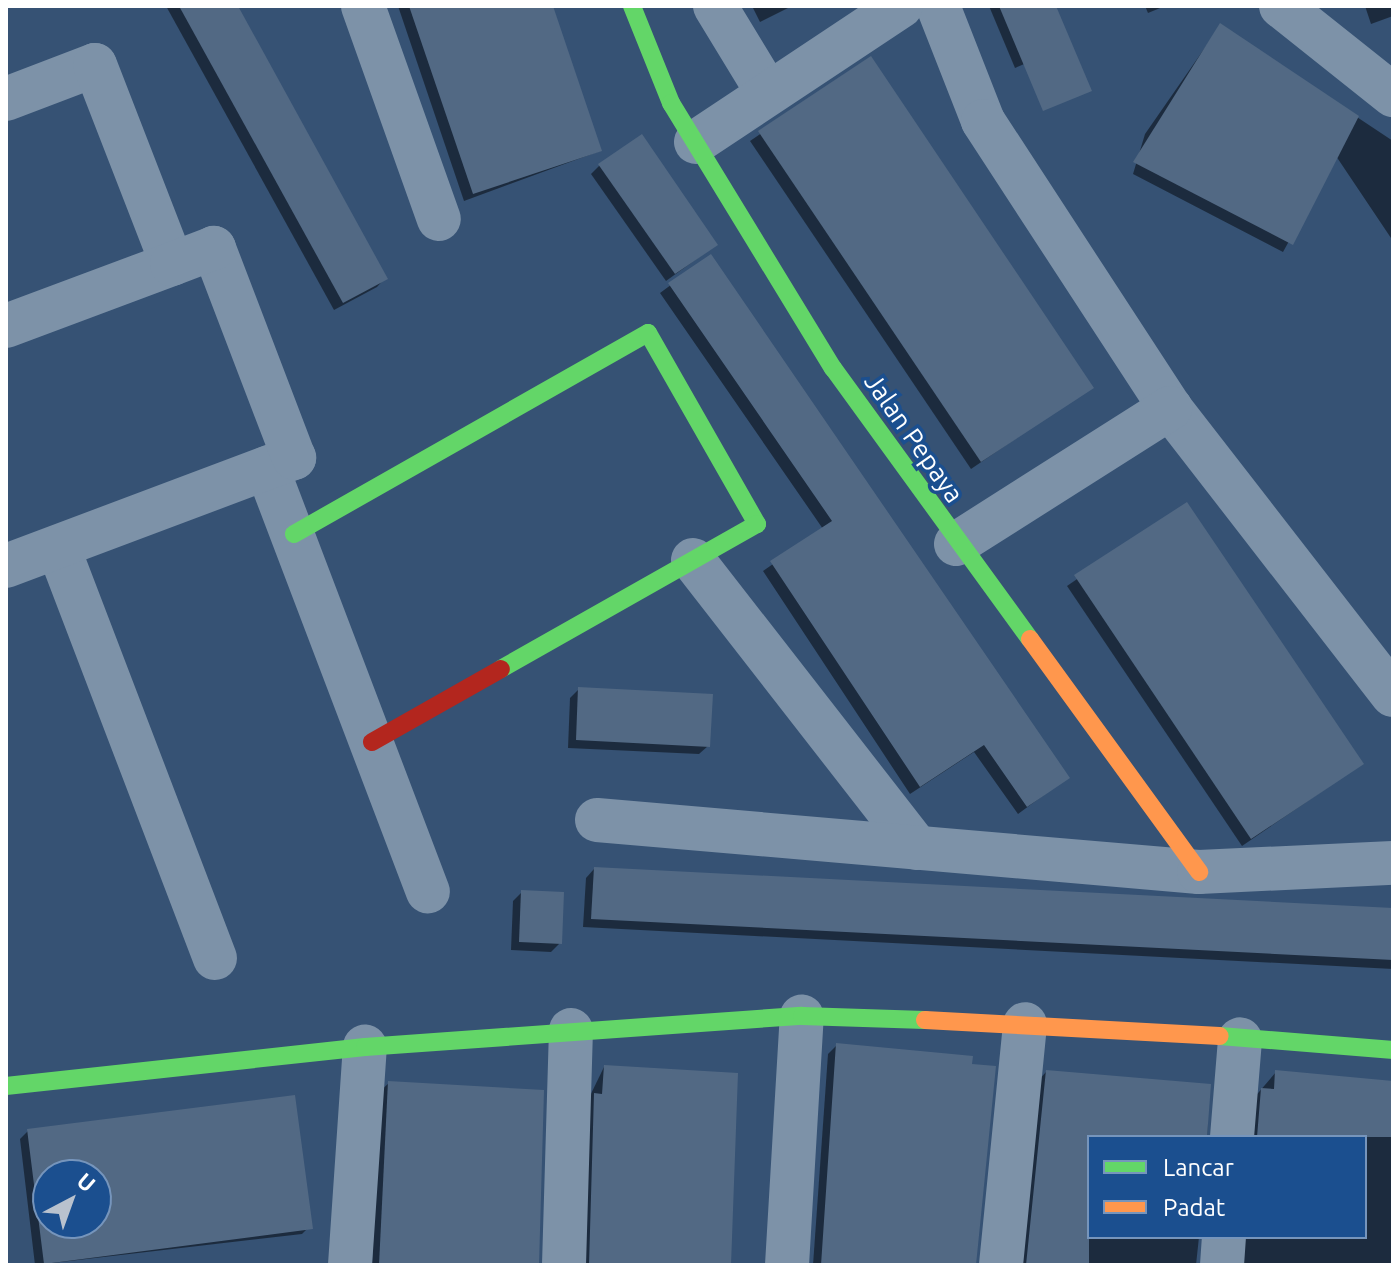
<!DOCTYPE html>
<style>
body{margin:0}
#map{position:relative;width:1399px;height:1271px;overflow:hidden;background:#365274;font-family:Ubuntu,sans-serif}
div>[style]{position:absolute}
.shadow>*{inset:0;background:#0007}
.building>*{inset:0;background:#526984}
.street>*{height:44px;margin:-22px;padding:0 22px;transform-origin:22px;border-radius:22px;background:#7d92a8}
.fast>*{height:18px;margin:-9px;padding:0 9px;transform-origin:9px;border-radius:9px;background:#63d668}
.slow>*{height:18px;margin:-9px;padding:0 9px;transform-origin:9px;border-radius:9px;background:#ff974d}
.jam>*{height:18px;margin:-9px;padding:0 9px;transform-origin:9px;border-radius:9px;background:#b3261e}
span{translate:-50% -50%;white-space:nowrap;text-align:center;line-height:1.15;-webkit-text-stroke:7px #1b4f8f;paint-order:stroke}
.street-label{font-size:26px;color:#fff}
.frame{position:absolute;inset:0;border:8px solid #fff;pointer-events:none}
.legend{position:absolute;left:1087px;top:1135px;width:280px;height:104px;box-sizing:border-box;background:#1b4f8f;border:2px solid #7695bc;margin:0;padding:10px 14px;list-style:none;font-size:24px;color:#fff}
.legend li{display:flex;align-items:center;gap:16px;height:40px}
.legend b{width:40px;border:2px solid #7695bc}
.north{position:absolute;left:32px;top:1159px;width:80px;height:80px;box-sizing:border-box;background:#1b4f8f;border:2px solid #7695bc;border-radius:50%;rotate:41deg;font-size:22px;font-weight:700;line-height:32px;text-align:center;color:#fff}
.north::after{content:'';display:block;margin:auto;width:28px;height:36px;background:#b9c2ce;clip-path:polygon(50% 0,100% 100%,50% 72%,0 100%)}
</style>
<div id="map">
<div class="shadow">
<div style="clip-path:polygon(166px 6px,235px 6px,385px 278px,377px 287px,334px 310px)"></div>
<div style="clip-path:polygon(398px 6px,551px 6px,600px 151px,464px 201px)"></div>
<div style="clip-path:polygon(752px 6px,792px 6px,760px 22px)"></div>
<div style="clip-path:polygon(989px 6px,1054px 6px,1060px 49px,1015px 68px)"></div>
<div style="clip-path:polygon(1145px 6px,1165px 6px,1148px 13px)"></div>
<div style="clip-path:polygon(1365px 6px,1393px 6px,1393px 16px,1371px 24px)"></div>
<div style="clip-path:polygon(1220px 26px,1393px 141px,1393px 241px,1336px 156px,1283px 252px,1133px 174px,1145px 134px)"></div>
<div style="clip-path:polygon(870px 59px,1091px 387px,971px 469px,750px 141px)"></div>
<div style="clip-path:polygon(600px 165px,716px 245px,666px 281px,591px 174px)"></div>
<div style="clip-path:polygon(710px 256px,1067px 778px,1018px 814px,974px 752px,910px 794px,763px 571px,823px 529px,660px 293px)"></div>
<div style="clip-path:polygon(1186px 504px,1362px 764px,1242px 846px,1067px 586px)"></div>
<div style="clip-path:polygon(579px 689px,708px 746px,699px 754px,568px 748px,570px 698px)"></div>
<div style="clip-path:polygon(594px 869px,1393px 911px,1393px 969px,583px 927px,586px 878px)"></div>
<div style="clip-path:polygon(522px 892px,560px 943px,551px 952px,511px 950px,513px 901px)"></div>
<div style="clip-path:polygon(837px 1045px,975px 1265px,813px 1265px,828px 1054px)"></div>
<div style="clip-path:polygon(604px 1067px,729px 1265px,581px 1265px,586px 1104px)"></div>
<div style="clip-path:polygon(1046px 1072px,1209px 1086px,1207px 1137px,1089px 1137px,1089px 1237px,1199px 1237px,1196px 1265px,1019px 1265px,1038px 1081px)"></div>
<div style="clip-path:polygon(1276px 1072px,1393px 1087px,1393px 1265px,1238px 1265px,1236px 1237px,1365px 1237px,1365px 1137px,1248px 1137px,1253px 1099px)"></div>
<div style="clip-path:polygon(389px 1083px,537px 1265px,372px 1265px,380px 1091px)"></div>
<div style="clip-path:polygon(evenodd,28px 1131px,310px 1226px,302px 1234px,35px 1265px,20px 1139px,28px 1131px,48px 1175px,96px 1175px,96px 1223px,48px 1223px,48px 1175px)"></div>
</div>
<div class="building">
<div style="clip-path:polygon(179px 6px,238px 6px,388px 279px,343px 303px)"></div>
<div style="clip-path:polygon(409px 6px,553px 6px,602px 151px,473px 194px)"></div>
<div style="clip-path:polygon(999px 6px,1056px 6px,1092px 91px,1043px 111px)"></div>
<div style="clip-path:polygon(1220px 23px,1359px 116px,1293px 245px,1133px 162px)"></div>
<div style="clip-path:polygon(871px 56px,1094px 388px,981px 462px,758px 131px)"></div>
<div style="clip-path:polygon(642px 134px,718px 245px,675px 274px,598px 164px)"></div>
<div style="clip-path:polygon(711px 254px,1070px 778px,1027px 807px,984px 745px,920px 787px,770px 561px,832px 521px,668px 283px)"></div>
<div style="clip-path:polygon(1187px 502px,1364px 764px,1251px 839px,1074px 575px)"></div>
<div style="clip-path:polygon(578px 687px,713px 694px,710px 747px,576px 740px)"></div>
<div style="clip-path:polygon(594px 867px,1393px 908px,1393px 960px,591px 919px)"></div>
<div style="clip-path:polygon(521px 890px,564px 892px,562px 944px,519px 942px)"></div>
<div style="clip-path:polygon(836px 1043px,973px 1056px,972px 1064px,996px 1066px,976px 1265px,821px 1265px)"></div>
<div style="clip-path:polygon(604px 1065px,738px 1073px,731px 1265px,589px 1265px,594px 1093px,602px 1094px)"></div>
<div style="clip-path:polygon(1046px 1070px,1211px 1084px,1207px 1137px,1089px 1137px,1089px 1265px,1026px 1265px)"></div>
<div style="clip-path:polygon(1275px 1070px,1393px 1081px,1393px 1137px,1257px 1137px,1261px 1088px,1274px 1089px)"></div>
<div style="clip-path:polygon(388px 1081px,544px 1090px,539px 1265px,379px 1265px)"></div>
<div style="clip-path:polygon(evenodd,295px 1095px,313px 1229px,44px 1264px,27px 1129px,295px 1095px,48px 1175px,96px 1175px,96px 1223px,48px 1223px,48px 1175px)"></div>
</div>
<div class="street">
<div style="left:363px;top:6px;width:226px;rotate:70.4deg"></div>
<div style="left:715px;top:6px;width:102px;rotate:58.7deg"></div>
<div style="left:938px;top:6px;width:123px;rotate:68.6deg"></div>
<div style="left:983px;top:121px;width:343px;rotate:56.9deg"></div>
<div style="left:1170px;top:408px;width:363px;rotate:52.2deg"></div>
<div style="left:1281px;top:6px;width:143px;rotate:38.5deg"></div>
<div style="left:6px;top:99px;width:95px;rotate:-20.9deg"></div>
<div style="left:95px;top:65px;width:213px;rotate:68.8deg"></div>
<div style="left:172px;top:264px;width:177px;rotate:159.5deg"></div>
<div style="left:696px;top:142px;width:246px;rotate:-33.6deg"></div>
<div style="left:267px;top:468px;width:453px;rotate:69.2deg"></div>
<div style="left:956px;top:544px;width:254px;rotate:-32.4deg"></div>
<div style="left:58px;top:547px;width:440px;rotate:69.1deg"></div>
<div style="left:693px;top:560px;width:365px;rotate:52.1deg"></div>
<div style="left:6px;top:566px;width:308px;rotate:-20.6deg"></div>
<div style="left:294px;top:458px;width:225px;rotate:-110.9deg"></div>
<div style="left:214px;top:248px;width:45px;rotate:159.1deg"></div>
<div style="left:597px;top:820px;width:604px;rotate:4.94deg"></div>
<div style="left:1199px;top:872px;width:194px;rotate:-2.7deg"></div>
<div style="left:1232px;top:1137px;width:98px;rotate:-85.3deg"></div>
<div style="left:350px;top:1265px;width:219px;rotate:-86.1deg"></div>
<div style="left:564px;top:1265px;width:235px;rotate:-88.3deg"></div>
<div style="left:787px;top:1265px;width:249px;rotate:-86.6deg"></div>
<div style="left:1001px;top:1265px;width:242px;rotate:-84.3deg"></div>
<div style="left:1222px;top:1265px;width:28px;rotate:-86deg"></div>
</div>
<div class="fast">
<div style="left:632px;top:6px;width:105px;rotate:68.1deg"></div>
<div style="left:671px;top:103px;width:311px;rotate:58.6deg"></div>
<div style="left:833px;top:368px;width:335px;rotate:54deg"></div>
<div style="left:294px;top:534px;width:407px;rotate:-29.6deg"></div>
<div style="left:648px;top:333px;width:220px;rotate:60.3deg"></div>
<div style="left:757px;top:524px;width:294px;rotate:150.5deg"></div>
<div style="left:1220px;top:1036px;width:174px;rotate:4.6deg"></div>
<div style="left:6px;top:1086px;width:361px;rotate:-6.2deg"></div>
<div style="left:365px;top:1047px;width:438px;rotate:-4.1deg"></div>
<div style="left:802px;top:1016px;width:123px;rotate:1.9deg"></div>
</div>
<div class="slow">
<div style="left:1030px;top:639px;width:288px;rotate:54deg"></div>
<div style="left:925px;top:1020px;width:295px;rotate:3.1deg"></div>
</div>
<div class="jam">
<div style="left:372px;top:742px;width:148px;rotate:-29.5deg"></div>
</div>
<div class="street-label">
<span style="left:914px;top:438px;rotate:55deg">Jalan Pepaya</span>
</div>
<div class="frame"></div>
<ul class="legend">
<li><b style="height:10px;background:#63d668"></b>Lancar</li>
<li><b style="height:10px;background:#ff974d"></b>Padat</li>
</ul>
<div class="north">U</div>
</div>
